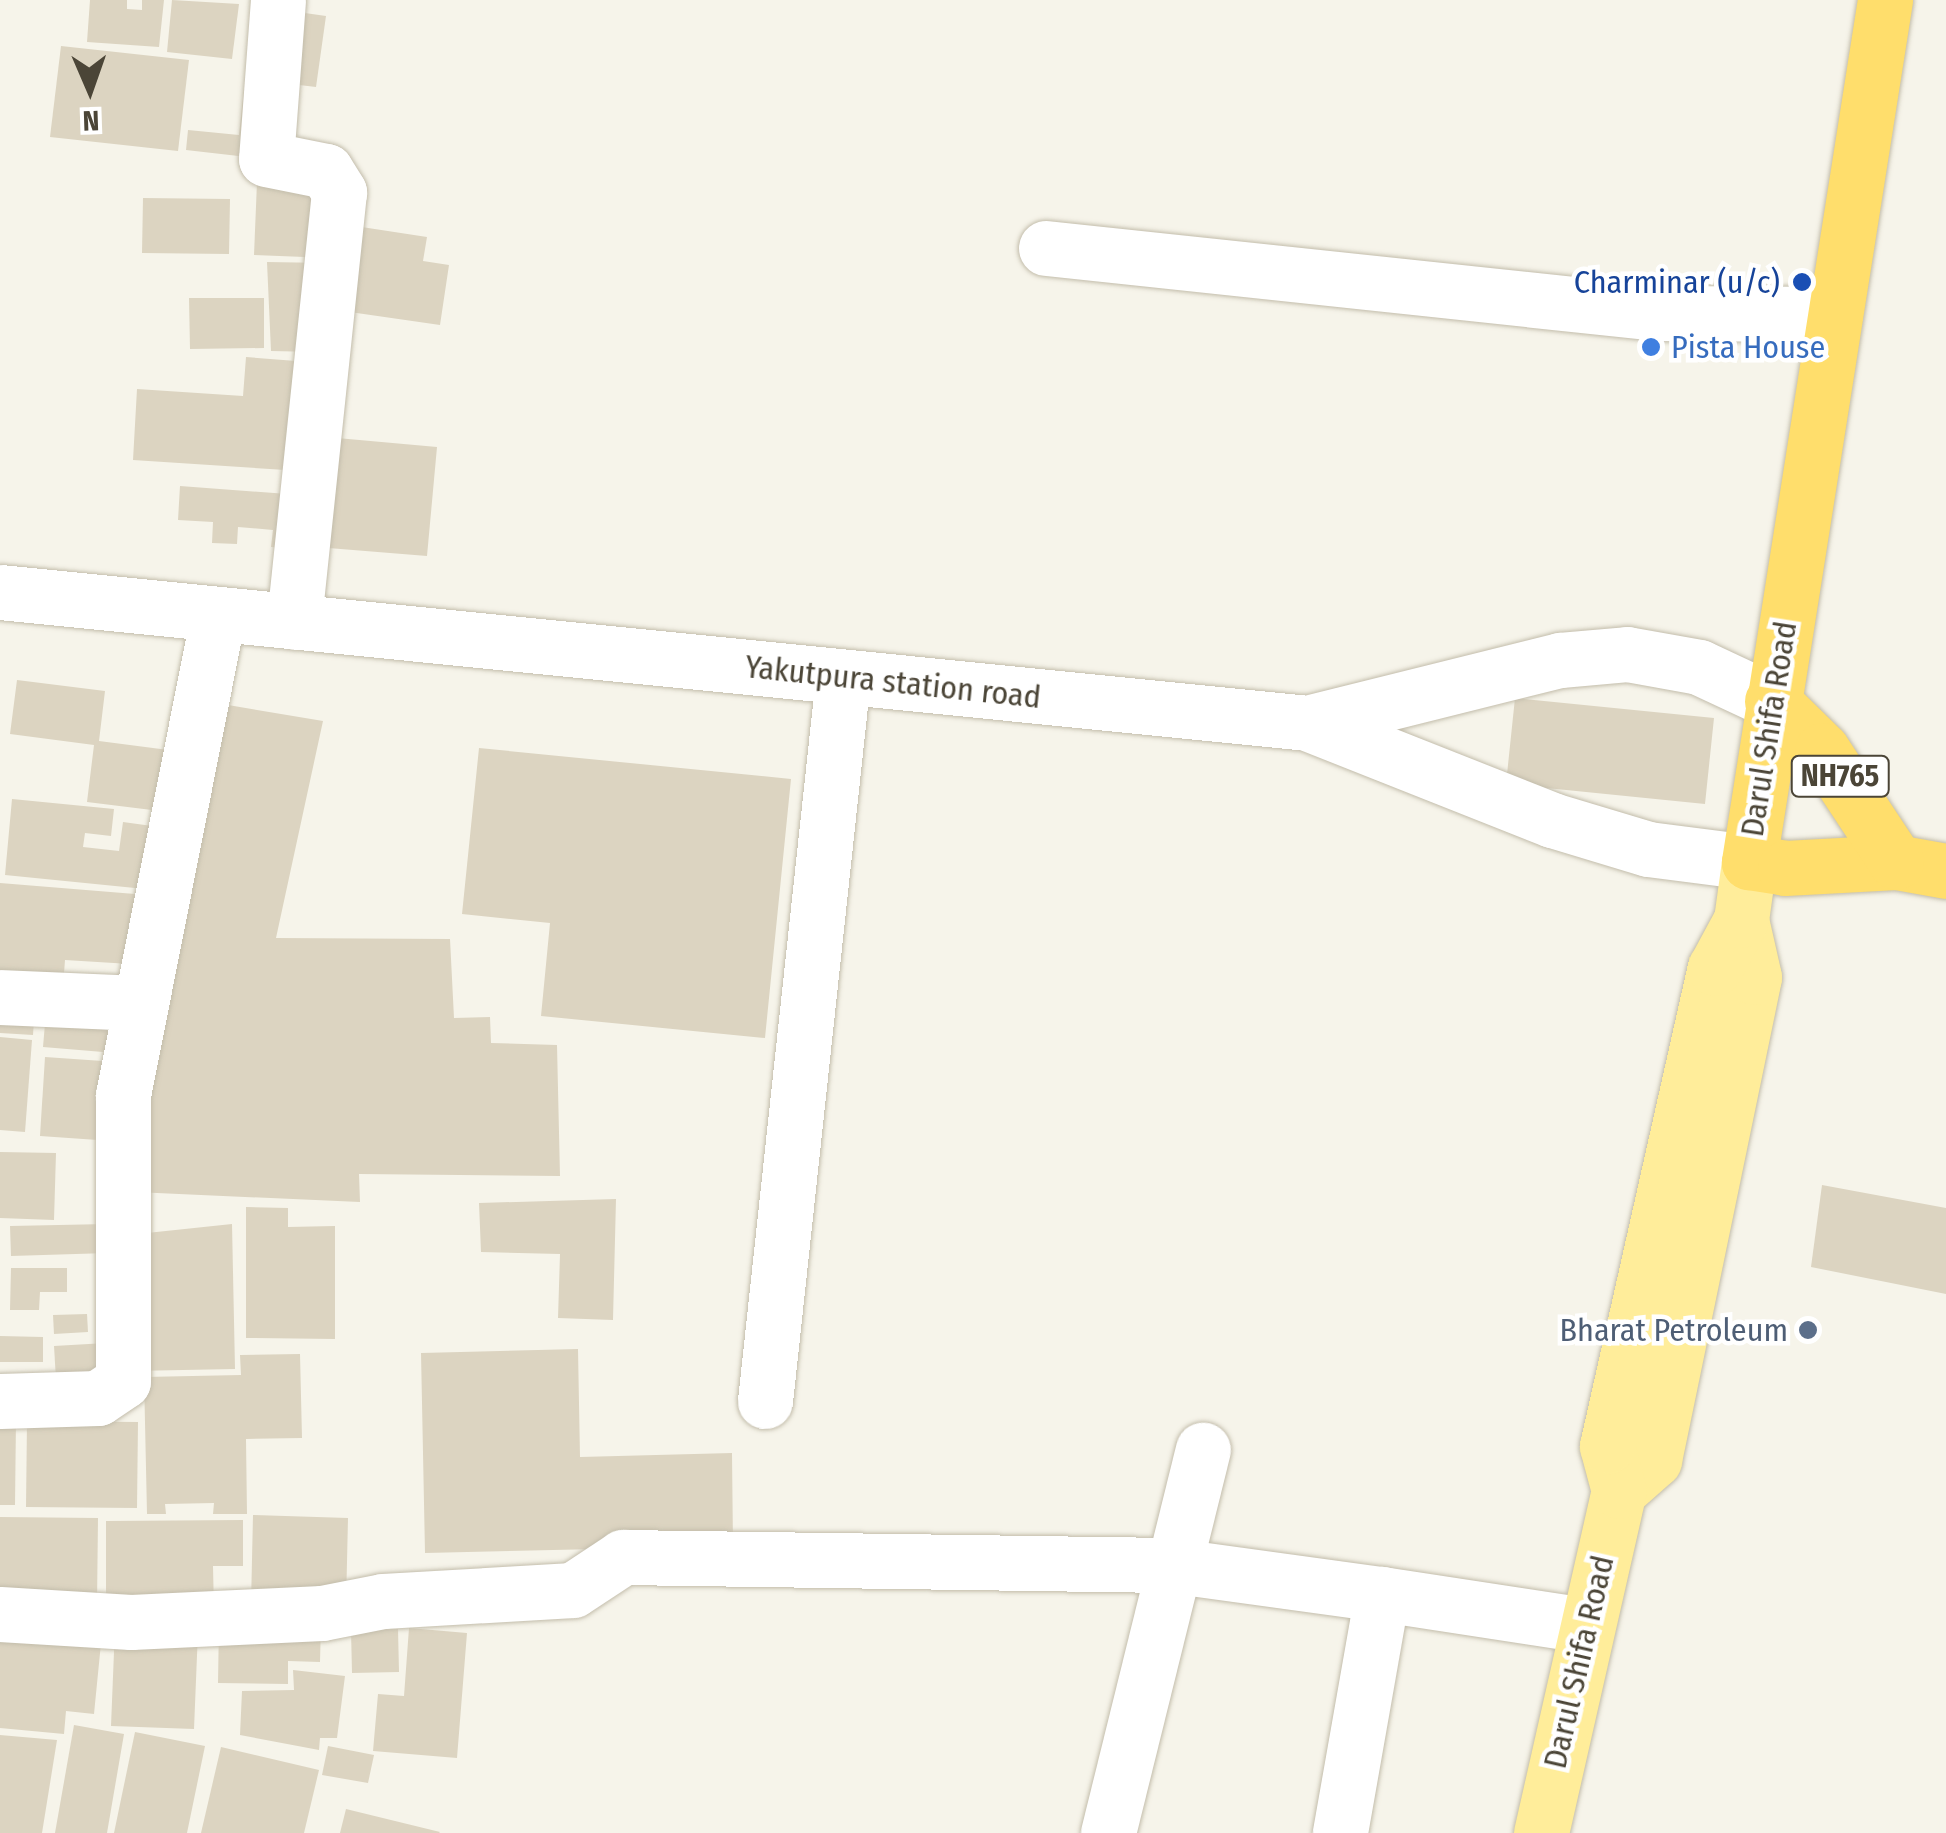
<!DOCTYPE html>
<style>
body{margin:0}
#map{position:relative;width:1946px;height:1833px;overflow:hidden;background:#f6f4ea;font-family:"Fira Sans Condensed",sans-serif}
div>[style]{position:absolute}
.building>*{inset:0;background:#dcd4c1}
.roads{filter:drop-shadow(0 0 2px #c3bdab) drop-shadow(0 0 2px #c3bdab)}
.minor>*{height:55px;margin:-27.5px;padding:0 27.5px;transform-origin:27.5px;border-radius:27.5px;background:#fff}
.major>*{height:55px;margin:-27.5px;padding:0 27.5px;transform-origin:27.5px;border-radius:27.5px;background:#ffed9a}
.highway>*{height:55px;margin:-27.5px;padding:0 27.5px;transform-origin:27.5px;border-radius:27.5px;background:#ffde6c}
.dots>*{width:28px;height:28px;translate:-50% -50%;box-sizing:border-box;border:5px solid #fff;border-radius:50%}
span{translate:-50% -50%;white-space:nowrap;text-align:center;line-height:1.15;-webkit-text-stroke:9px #fff;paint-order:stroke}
.shield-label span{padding:2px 8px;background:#fff;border:2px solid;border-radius:8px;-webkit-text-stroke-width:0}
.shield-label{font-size:30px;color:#4b4537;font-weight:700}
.transit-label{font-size:32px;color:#164399}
.right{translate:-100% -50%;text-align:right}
.shop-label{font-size:32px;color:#366cbe}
.left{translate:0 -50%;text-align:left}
.street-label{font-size:32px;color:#4b4537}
.service-label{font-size:32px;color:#4e5e75}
.north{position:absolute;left:40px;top:40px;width:100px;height:100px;-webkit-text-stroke:8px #fff;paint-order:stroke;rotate:178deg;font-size:28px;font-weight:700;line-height:40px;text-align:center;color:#4b4537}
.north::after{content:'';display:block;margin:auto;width:35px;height:45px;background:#4b4537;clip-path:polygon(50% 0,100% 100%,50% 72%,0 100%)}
</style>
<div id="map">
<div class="building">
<div style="clip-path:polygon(90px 0,127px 0,127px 9px,142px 10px,142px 0,164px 0,159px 47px,87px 42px)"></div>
<div style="clip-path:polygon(172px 0,239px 4px,232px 59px,167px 52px)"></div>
<div style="clip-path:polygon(284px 10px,326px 16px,316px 87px,274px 82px)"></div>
<div style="clip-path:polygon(61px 46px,189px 60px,178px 151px,50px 137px)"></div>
<div style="clip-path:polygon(244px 89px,264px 91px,257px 158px,186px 150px,188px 130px,239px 135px)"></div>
<div style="clip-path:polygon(257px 182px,333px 185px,330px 258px,254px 255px)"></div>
<div style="clip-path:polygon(143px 198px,230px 199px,229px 254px,142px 253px)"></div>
<div style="clip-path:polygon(342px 224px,427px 237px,423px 261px,449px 265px,440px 325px,329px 309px)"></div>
<div style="clip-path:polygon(267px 262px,327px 263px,317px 352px,271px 351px)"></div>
<div style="clip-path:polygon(189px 298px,264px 298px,264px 348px,190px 349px)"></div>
<div style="clip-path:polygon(246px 357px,309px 362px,301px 471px,133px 460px,137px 389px,243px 396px)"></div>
<div style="clip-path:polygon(326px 437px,437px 447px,427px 556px,316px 547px)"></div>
<div style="clip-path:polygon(180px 486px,301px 495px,297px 549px,271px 547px,273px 530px,238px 527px,237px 544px,212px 543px,213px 522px,178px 520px)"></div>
<div style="clip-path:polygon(17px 680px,105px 691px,99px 741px,176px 751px,168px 812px,87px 802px,94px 745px,10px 734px)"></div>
<div style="clip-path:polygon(1515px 698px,1714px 718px,1705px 804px,1506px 784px)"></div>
<div style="clip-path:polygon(228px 705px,323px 721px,276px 938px,450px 939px,454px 1018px,490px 1017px,491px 1043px,557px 1045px,560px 1176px,359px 1174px,360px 1202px,135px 1192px,152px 967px)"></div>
<div style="clip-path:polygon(479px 748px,791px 779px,765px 1038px,541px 1016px,550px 923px,462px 914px)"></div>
<div style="clip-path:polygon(12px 799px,114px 809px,111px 836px,85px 833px,83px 847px,119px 851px,123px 822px,152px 826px,145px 889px,5px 875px)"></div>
<div style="clip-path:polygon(0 883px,135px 894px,130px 964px,65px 960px,63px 987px,0 983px)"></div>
<div style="clip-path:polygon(0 1004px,35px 1006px,33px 1035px,0 1033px)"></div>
<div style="clip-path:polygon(46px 1012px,118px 1017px,115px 1053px,43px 1047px)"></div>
<div style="clip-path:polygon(0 1037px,32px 1040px,25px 1132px,0 1130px)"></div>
<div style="clip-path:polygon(45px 1057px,117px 1062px,112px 1141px,40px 1136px)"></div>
<div style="clip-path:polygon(0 1152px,56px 1153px,54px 1220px,0 1218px)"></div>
<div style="clip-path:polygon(1822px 1185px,1946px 1208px,1946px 1294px,1811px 1267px)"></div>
<div style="clip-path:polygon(616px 1199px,613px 1320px,558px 1318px,560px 1254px,481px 1252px,479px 1203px)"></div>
<div style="clip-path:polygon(246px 1207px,288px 1208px,288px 1227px,335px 1226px,335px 1339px,246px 1338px)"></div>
<div style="clip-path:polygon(107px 1224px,108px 1253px,11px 1256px,10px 1226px)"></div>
<div style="clip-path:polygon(232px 1224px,235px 1369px,131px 1371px,128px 1235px)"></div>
<div style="clip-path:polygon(11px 1268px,67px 1268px,67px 1292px,40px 1292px,39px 1310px,10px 1310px)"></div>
<div style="clip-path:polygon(87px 1314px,88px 1332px,54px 1334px,53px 1315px)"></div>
<div style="clip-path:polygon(0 1336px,43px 1337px,43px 1362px,0 1362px)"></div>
<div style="clip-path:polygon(106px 1343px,100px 1394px,57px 1396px,54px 1346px)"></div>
<div style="clip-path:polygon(578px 1349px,580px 1457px,732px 1453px,733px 1546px,425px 1553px,421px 1353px)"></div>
<div style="clip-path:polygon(300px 1354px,302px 1438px,246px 1439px,247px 1514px,213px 1514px,214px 1503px,165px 1504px,166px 1514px,147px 1514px,144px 1377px,241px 1375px,240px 1355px)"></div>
<div style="clip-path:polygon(0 1419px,16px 1419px,15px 1505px,0 1505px)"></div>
<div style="clip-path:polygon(27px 1421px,138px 1422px,137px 1508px,26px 1507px)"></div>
<div style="clip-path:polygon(253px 1515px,348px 1518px,346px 1606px,251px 1604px)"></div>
<div style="clip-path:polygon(0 1517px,98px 1518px,97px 1604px,0 1603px)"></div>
<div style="clip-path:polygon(243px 1520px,243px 1566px,213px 1566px,214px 1610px,106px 1611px,106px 1521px)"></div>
<div style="clip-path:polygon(219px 1622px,321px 1623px,320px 1662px,288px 1661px,288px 1684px,218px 1683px)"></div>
<div style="clip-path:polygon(0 1625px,102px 1633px,94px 1714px,66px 1711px,64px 1734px,0 1728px)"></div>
<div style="clip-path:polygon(115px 1627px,198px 1631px,194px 1729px,111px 1726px)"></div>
<div style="clip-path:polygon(409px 1628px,467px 1633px,457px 1758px,373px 1751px,378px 1694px,404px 1696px)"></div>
<div style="clip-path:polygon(398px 1629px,399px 1672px,352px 1673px,351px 1630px)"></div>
<div style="clip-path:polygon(293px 1670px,345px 1676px,337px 1738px,320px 1738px,319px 1750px,240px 1735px,242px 1691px,294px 1690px)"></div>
<div style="clip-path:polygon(74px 1725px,124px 1734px,107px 1833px,55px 1833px)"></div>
<div style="clip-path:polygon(135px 1732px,205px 1746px,187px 1833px,114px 1833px)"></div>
<div style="clip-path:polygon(0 1735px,57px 1740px,42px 1833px,0 1833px)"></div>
<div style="clip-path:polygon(328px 1746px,374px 1755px,368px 1783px,322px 1775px)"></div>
<div style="clip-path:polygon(221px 1747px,319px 1770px,304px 1833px,201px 1833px)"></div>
<div style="clip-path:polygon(346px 1809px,440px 1832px,439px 1833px,340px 1833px)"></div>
</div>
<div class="roads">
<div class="minor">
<div style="left:278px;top:0;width:159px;rotate:94.3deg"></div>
<div style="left:266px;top:159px;width:61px;rotate:11.3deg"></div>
<div style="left:326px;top:171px;width:25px;rotate:58deg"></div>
<div style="left:339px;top:192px;width:432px;rotate:96deg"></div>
<div style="left:1046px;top:248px;width:614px;rotate:6.07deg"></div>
<div style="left:1657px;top:313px;width:178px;rotate:0.3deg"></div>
<div style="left:0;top:592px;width:1314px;rotate:5.72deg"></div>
<div style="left:1307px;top:723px;width:261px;rotate:-14deg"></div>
<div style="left:1560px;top:660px;width:67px;rotate:-5.1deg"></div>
<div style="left:1627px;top:654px;width:73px;rotate:10.2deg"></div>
<div style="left:1699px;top:667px;width:81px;rotate:25deg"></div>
<div style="left:1307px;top:723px;width:264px;rotate:21.6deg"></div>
<div style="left:1552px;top:820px;width:100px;rotate:16.8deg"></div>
<div style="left:1648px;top:849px;width:102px;rotate:7.3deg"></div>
<div style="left:0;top:997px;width:135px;rotate:2.5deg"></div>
<div style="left:0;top:1401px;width:98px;rotate:-1.8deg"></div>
<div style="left:98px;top:1398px;width:30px;rotate:-34deg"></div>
<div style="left:123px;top:1381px;width:286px;rotate:-90deg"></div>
<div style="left:123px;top:1095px;width:490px;rotate:-78.8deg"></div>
<div style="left:765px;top:1401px;width:728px;rotate:-83.85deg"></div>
<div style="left:1382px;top:1594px;width:204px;rotate:8.7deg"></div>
<div style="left:0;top:1614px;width:131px;rotate:3.5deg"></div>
<div style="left:131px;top:1622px;width:191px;rotate:-2.7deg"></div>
<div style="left:322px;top:1613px;width:62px;rotate:-11.1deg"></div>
<div style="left:383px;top:1601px;width:190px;rotate:-3.3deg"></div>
<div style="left:573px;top:1590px;width:60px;rotate:-33.4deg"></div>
<div style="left:623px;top:1557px;width:546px;rotate:0.84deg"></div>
<div style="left:1169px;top:1565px;width:215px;rotate:7.8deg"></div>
<div style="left:1382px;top:1594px;width:243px;rotate:100deg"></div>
<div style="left:1108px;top:1833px;width:395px;rotate:-76.1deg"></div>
</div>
<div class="major">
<div style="left:1619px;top:1491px;width:47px;rotate:-41.5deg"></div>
<div style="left:1654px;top:1460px;width:493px;rotate:-78.3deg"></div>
<div style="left:1754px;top:977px;width:58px;rotate:-102.8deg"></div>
<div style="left:1541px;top:1833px;width:351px;rotate:-77.2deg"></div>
<div style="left:1619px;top:1491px;width:47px;rotate:-104.9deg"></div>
<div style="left:1607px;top:1446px;width:490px;rotate:-77.3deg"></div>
<div style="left:1715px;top:968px;width:55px;rotate:-61.6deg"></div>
<div style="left:1741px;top:920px;width:59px;rotate:-82.1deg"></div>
</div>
<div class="highway">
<div style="left:1885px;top:0;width:873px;rotate:98.97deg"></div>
<div style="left:1749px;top:862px;width:36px;rotate:9deg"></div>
<div style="left:1785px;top:868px;width:111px;rotate:-3.1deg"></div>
<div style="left:1896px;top:862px;width:51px;rotate:10.2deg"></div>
<div style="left:1772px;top:701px;width:70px;rotate:44.4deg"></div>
<div style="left:1822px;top:750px;width:134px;rotate:56.5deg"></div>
</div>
</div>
<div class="dots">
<div style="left:1802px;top:282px;background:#1a4fb4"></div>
<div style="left:1651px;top:347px;background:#3f7fe0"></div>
<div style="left:1808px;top:1330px;background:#5c6f8a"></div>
</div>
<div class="shield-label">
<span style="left:1840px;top:776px">NH765</span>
</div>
<div class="transit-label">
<span class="right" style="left:1780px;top:282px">Charminar (u/c)</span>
</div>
<div class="shop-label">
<span class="left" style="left:1671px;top:347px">Pista House</span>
</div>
<div class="street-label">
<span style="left:893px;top:682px;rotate:6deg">Yakutpura station road</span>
<span style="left:1769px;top:729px;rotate:-81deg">Darul Shifa Road</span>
<span style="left:1579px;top:1662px;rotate:-77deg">Darul Shifa Road</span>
</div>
<div class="service-label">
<span class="right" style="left:1788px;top:1330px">Bharat Petroleum</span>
</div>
<div class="north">N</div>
</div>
